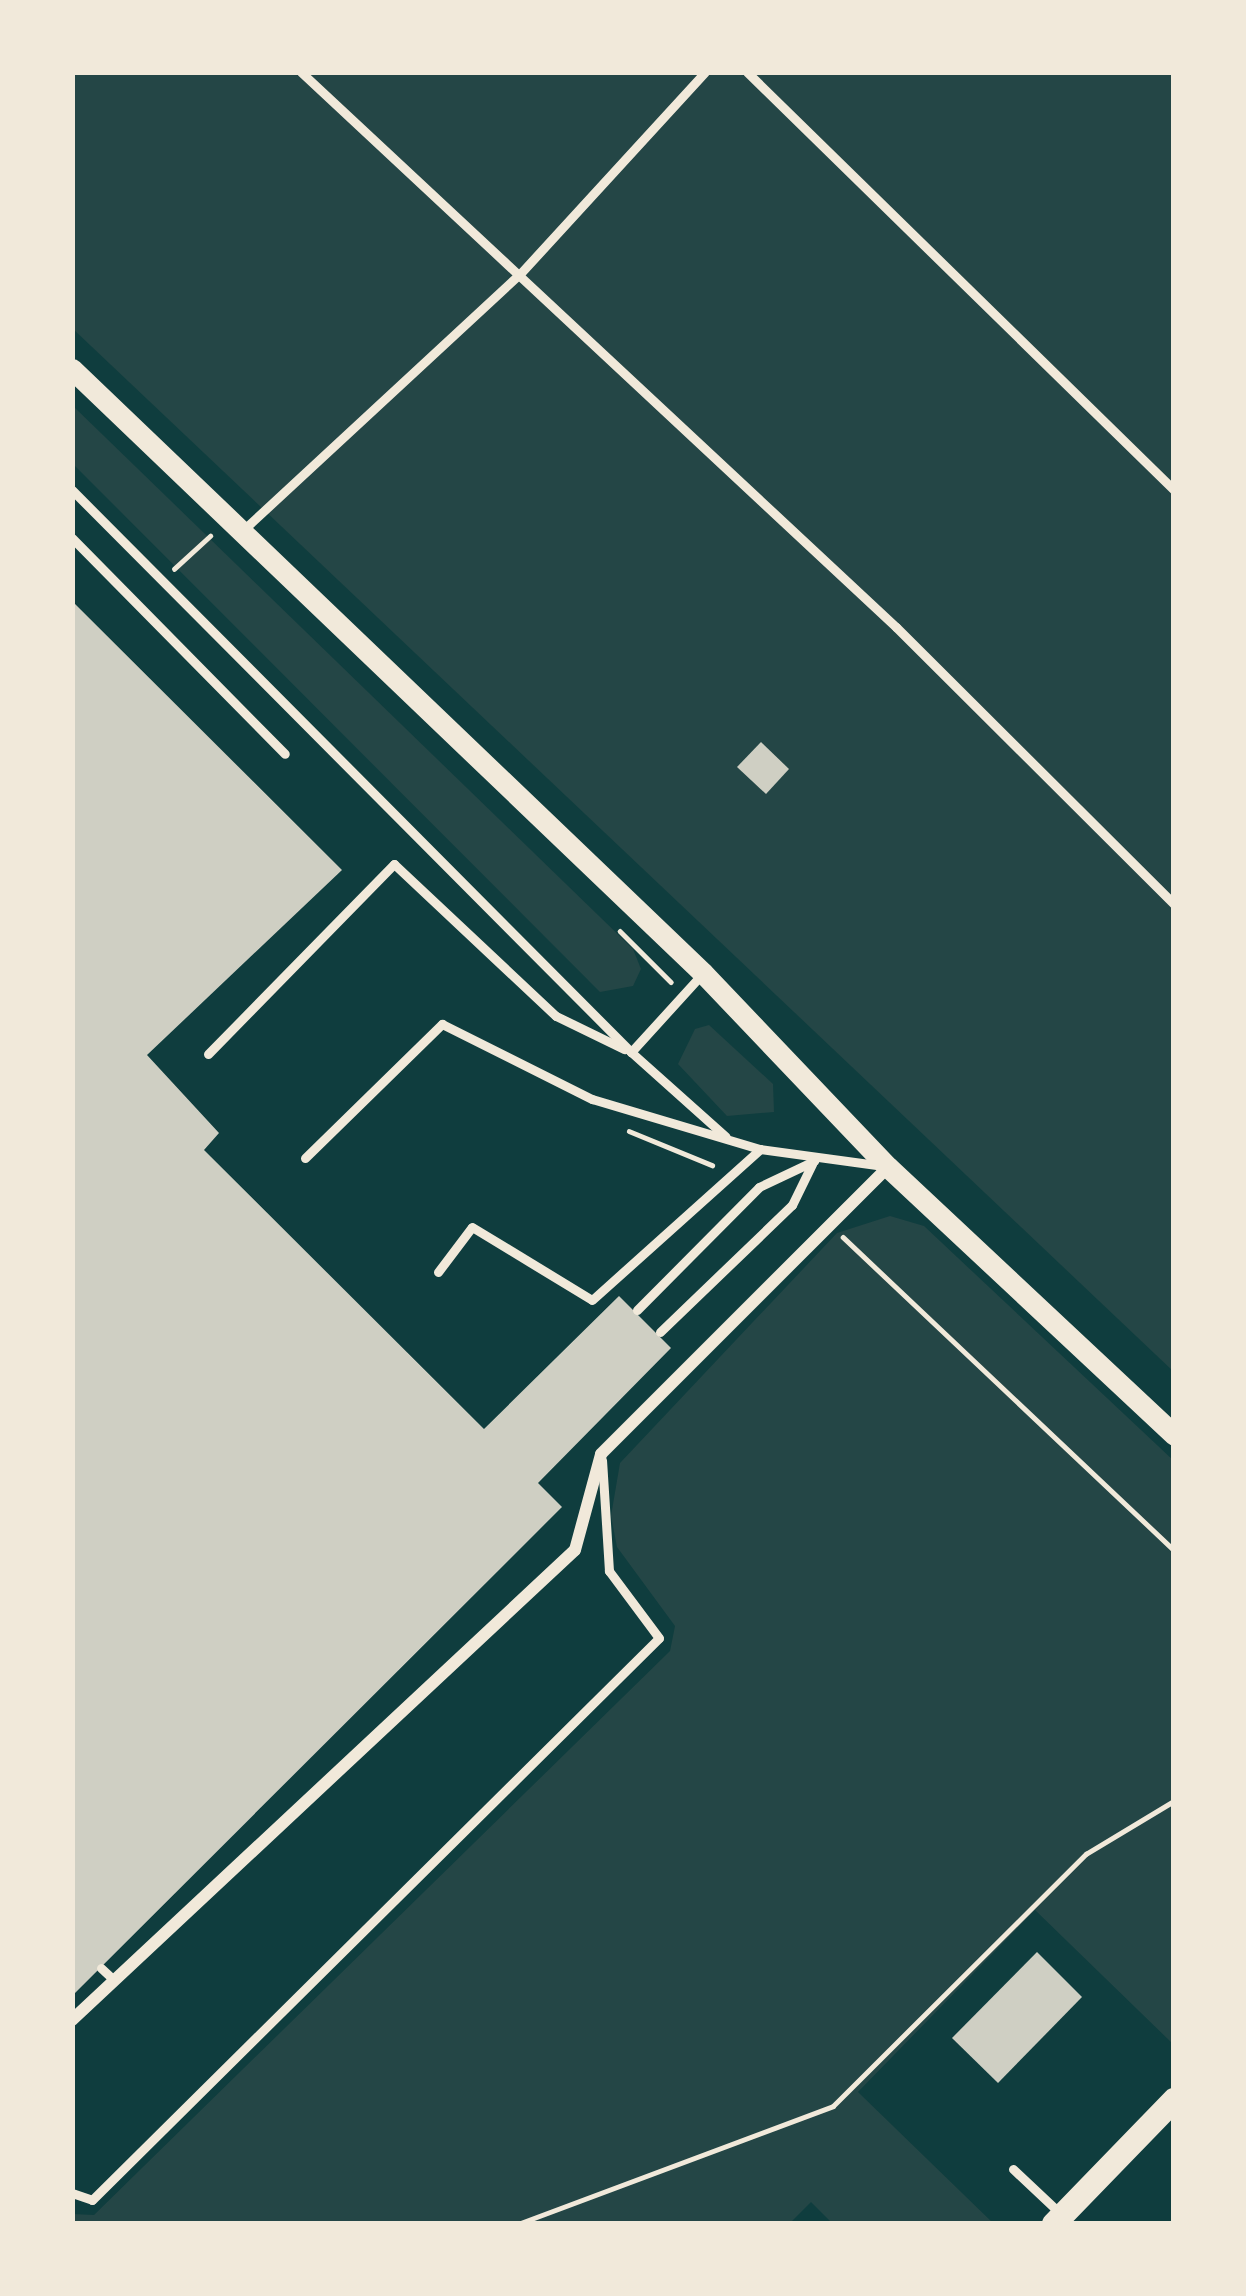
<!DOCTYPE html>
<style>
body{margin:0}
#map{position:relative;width:1246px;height:2296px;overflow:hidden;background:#0f3d3e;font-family:"Nunito Sans",sans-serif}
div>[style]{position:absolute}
.green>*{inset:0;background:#244646}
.building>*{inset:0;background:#cfcfc3}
.path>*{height:4.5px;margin:-2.25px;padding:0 2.25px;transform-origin:2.25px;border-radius:2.25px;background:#f1e9da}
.service>*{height:9px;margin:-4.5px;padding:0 4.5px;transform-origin:4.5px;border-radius:4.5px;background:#f1e9da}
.minor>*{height:12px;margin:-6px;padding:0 6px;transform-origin:6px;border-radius:6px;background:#f1e9da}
.tertiary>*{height:21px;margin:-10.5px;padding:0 10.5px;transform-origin:10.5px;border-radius:10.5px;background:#f1e9da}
.secondary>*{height:24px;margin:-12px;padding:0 12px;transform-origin:12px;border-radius:12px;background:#f1e9da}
span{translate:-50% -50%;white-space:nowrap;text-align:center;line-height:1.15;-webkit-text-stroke:12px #f1e9da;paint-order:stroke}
.frame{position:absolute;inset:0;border:75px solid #f1e9da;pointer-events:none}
</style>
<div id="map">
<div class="green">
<div style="clip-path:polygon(72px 72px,1174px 72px,1174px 1372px,72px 328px)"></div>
<div style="clip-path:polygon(72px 405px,633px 949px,641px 969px,633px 986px,600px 992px,72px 463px)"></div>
<div style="clip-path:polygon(709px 1025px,773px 1084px,774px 1112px,727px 1116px,678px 1064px,695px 1029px)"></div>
<div style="clip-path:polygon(890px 1216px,924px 1226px,1174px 1461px,1174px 2045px,1035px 1910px,858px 2092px,994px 2224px,833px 2224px,811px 2202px,789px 2224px,72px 2224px,72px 2214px,94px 2215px,670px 1651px,675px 1626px,617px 1547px,611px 1516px,620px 1463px,837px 1233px)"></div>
</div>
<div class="building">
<div style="clip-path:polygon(72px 601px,342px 870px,147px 1055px,219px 1133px,204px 1150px,484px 1429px,619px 1296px,671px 1348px,538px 1483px,562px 1507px,72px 1996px)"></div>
<div style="clip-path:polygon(761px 742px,789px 769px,766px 794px,737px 767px)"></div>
<div style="clip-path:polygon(1037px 1952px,1082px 1997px,998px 2083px,952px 2038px)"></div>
</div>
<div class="path">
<div style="left:174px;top:569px;width:49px;rotate:-42.5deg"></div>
<div style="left:620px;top:931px;width:72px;rotate:45deg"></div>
<div style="left:629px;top:1131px;width:90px;rotate:22.3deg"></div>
<div style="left:843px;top:1237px;width:456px;rotate:43.4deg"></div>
<div style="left:518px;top:2224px;width:336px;rotate:-20.5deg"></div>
<div style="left:833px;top:2106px;width:357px;rotate:-44.9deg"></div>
<div style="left:1086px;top:1854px;width:103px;rotate:-31.1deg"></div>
</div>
<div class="service">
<div style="left:301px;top:72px;width:814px;rotate:43.01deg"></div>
<div style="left:896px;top:627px;width:392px;rotate:44.9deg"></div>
<div style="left:747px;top:72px;width:598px;rotate:44.39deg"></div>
<div style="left:72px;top:490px;width:793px;rotate:45.15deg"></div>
<div style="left:241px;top:532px;width:379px;rotate:-42.8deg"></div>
<div style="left:519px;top:275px;width:275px;rotate:-47.5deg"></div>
<div style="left:72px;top:538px;width:303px;rotate:45.4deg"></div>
<div style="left:703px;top:973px;width:107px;rotate:132.3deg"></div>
<div style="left:631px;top:1052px;width:127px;rotate:41.8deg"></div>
<div style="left:208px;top:1054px;width:266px;rotate:-45.6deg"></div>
<div style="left:394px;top:864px;width:222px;rotate:43.2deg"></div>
<div style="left:556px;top:1016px;width:76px;rotate:25.9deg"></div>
<div style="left:305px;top:1158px;width:192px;rotate:-44.4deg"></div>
<div style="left:442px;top:1024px;width:168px;rotate:26.6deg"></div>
<div style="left:592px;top:1099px;width:175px;rotate:16.6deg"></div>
<div style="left:760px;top:1149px;width:125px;rotate:7.8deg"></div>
<div style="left:438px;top:1272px;width:56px;rotate:-52.9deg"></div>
<div style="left:472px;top:1227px;width:140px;rotate:31.3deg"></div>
<div style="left:592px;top:1300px;width:226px;rotate:-41.9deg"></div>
<div style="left:637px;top:1310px;width:173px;rotate:-45.2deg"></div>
<div style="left:759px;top:1187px;width:61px;rotate:-25.3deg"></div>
<div style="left:660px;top:1332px;width:183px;rotate:-43.9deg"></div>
<div style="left:792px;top:1205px;width:46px;rotate:-64deg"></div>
<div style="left:101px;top:1968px;width:18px;rotate:43deg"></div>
<div style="left:1013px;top:2169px;width:66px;rotate:43.2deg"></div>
<div style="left:72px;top:2193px;width:21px;rotate:19deg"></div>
<div style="left:92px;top:2200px;width:798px;rotate:-44.75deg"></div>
<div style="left:659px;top:1638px;width:84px;rotate:-126.7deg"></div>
<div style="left:609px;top:1571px;width:111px;rotate:-93.6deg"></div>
</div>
<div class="minor">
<div style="left:72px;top:2020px;width:688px;rotate:-43.06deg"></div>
<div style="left:575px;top:1550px;width:99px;rotate:-74.8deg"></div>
<div style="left:601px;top:1454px;width:406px;rotate:-45deg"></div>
</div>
<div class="tertiary">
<div style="left:72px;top:369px;width:873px;rotate:43.75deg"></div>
<div style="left:703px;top:973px;width:268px;rotate:46.4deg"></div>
<div style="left:888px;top:1167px;width:392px;rotate:43.1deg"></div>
</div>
<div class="secondary">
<div style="left:1054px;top:2224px;width:173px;rotate:-45.9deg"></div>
</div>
<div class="frame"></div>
</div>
